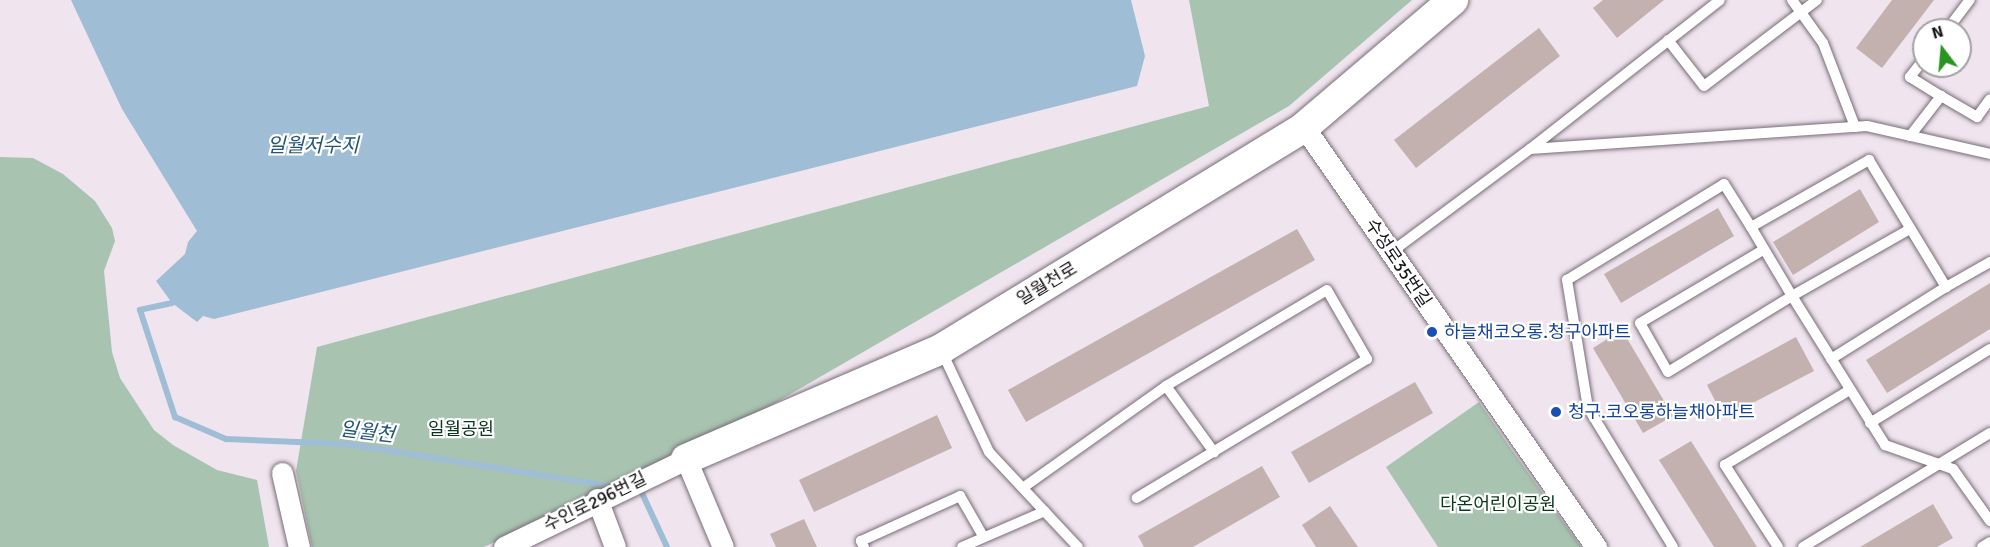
<!DOCTYPE html>
<meta charset="utf-8">
<style>
body{margin:0}
#map{position:relative;width:1990px;height:547px;overflow:hidden;background:#f0e4ef;font-family:Signika,"Noto Sans KR",sans-serif}
div>[style]{position:absolute}
.green>*{inset:0;background:#a8c3b0}
.water>*{inset:0;background:#9fbed6}
.stream>*{height:6px;margin:-3px;padding:0 3px;transform-origin:3px;border-radius:3px;background:#9fbed6}
.building>*{inset:0;background:#c2b1ae}
.roads{filter:drop-shadow(0 0 2px #776d77) drop-shadow(0 0 2px #776d77)}
.lane>*{height:10px;margin:-5px;padding:0 5px;transform-origin:5px;border-radius:5px;background:#fff}
.street>*{height:21px;margin:-10.5px;padding:0 10.5px;transform-origin:10.5px;border-radius:10.5px;background:#fff}
.secondary>*{height:30px;margin:-15px;padding:0 15px;transform-origin:15px;border-radius:15px;background:#fff}
.dots>*{width:16px;height:16px;translate:-50% -50%;box-sizing:border-box;border:3px solid #fff;border-radius:50%}
span{translate:-50% -50%;white-space:nowrap;text-align:center;line-height:1.15;-webkit-text-stroke:4.5px #fff;paint-order:stroke}
.street-label{font-size:18px;color:#191519}
.transit-label{font-size:18px;color:#164399}
.left{translate:0 -50%;text-align:left}
.park-label{font-size:18px;color:#0d361f}
.water-label{font-size:20px;color:#255678;font-style:italic}
.north{position:absolute;left:1912px;top:18px;width:60px;height:60px;box-sizing:border-box;background:#fff;border:2px solid #a3a1a3;border-radius:50%;rotate:344deg;font-size:16px;font-weight:700;line-height:24px;text-align:center;color:#191519}
.north::after{content:'';display:block;margin:auto;width:21px;height:27px;background:#279621;clip-path:polygon(50% 0,100% 100%,50% 72%,0 100%)}
</style>
<div id="map">
<div class="green">
<div style="clip-path:polygon(1189px 0,1412px 0,1289px 106px,704px 444px,484px 547px,312px 547px,296px 471px,317px 347px,1209px 106px)"></div>
<div style="clip-path:polygon(0 157px,33px 158px,63px 174px,95px 201px,112px 228px,115px 241px,104px 271px,112px 352px,120px 378px,154px 430px,173px 445px,217px 470px,257px 480px,269px 547px,0 547px)"></div>
<div style="clip-path:polygon(1479px 402px,1509px 446px,1581px 547px,1438px 547px,1386px 467px)"></div>
</div>
<div class="water">
<div style="clip-path:polygon(71px 0,1131px 0,1145px 56px,1137px 86px,214px 319px,203px 316px,197px 322px,172px 303px,156px 281px,185px 254px,188px 242px,197px 231px,122px 109px)"></div>
</div>
<div class="stream">
<div style="left:172px;top:303px;width:33px;rotate:168deg"></div>
<div style="left:140px;top:310px;width:113px;rotate:71.9deg"></div>
<div style="left:175px;top:417px;width:56px;rotate:23.3deg"></div>
<div style="left:226px;top:439px;width:121px;rotate:2.4deg"></div>
<div style="left:347px;top:444px;width:271px;rotate:9.1deg"></div>
<div style="left:636px;top:491px;width:5px"></div>
<div style="left:641px;top:491px;width:62px;rotate:65.1deg"></div>
</div>
<div class="building">
<div style="clip-path:polygon(1603px 0,1664px 0,1617px 38px,1593px 8px)"></div>
<div style="clip-path:polygon(1892px 0,1934px 0,1882px 68px,1856px 48px)"></div>
<div style="clip-path:polygon(1539px 28px,1560px 56px,1416px 168px,1394px 140px)"></div>
<div style="clip-path:polygon(1860px 189px,1879px 222px,1793px 275px,1773px 242px)"></div>
<div style="clip-path:polygon(1718px 208px,1734px 236px,1621px 303px,1604px 274px)"></div>
<div style="clip-path:polygon(1297px 229px,1315px 260px,1026px 422px,1008px 390px)"></div>
<div style="clip-path:polygon(1990px 283px,1990px 329px,1887px 393px,1866px 360px)"></div>
<div style="clip-path:polygon(1622px 330px,1673px 416px,1643px 433px,1593px 348px)"></div>
<div style="clip-path:polygon(1796px 337px,1814px 371px,1724px 418px,1707px 385px)"></div>
<div style="clip-path:polygon(1415px 382px,1433px 413px,1309px 483px,1291px 452px)"></div>
<div style="clip-path:polygon(937px 415px,952px 448px,814px 512px,799px 480px)"></div>
<div style="clip-path:polygon(1691px 441px,1757px 547px,1714px 547px,1659px 460px)"></div>
<div style="clip-path:polygon(1262px 466px,1280px 497px,1193px 547px,1144px 547px,1138px 536px)"></div>
<div style="clip-path:polygon(1933px 504px,1953px 538px,1937px 547px,1860px 547px)"></div>
<div style="clip-path:polygon(1330px 506px,1358px 547px,1316px 547px,1302px 525px)"></div>
<div style="clip-path:polygon(804px 519px,817px 547px,776px 547px,770px 534px)"></div>
</div>
<div class="roads">
<div class="lane">
<div style="left:1792px;top:0;width:53px;rotate:54.2deg"></div>
<div style="left:1823px;top:43px;width:90px;rotate:69.1deg"></div>
<div style="left:1947px;top:30px;width:38px;rotate:-53deg"></div>
<div style="left:1668px;top:40px;width:58px;rotate:52deg"></div>
<div style="left:1704px;top:86px;width:142px;rotate:-37.3deg"></div>
<div style="left:1924px;top:59px;width:23px;rotate:128deg"></div>
<div style="left:1910px;top:77px;width:36px;rotate:32deg"></div>
<div style="left:1941px;top:96px;width:42px;rotate:30.3deg"></div>
<div style="left:1977px;top:117px;width:22px;rotate:-54deg"></div>
<div style="left:1910px;top:136px;width:51px;rotate:-52.2deg"></div>
<div style="left:1530px;top:149px;width:338px;rotate:-3.9deg"></div>
<div style="left:1867px;top:126px;width:126px;rotate:12.8deg"></div>
<div style="left:1910px;top:229px;width:136px;rotate:150.4deg"></div>
<div style="left:1792px;top:296px;width:176px;rotate:58deg"></div>
<div style="left:1885px;top:445px;width:72px;rotate:19.4deg"></div>
<div style="left:1953px;top:469px;width:64px;rotate:54.6deg"></div>
<div style="left:1763px;top:250px;width:143px;rotate:149.3deg"></div>
<div style="left:1640px;top:323px;width:56px;rotate:60.3deg"></div>
<div style="left:1668px;top:372px;width:145px;rotate:-31.5deg"></div>
<div style="left:1792px;top:296px;width:80px;rotate:-120.7deg"></div>
<div style="left:1751px;top:227px;width:136px;rotate:-29.6deg"></div>
<div style="left:1869px;top:160px;width:149px;rotate:58.8deg"></div>
<div style="left:1946px;top:287px;width:51px;rotate:-29.6deg"></div>
<div style="left:1390px;top:253px;width:174px;rotate:-36.6deg"></div>
<div style="left:1530px;top:149px;width:241px;rotate:-38.1deg"></div>
<div style="left:942px;top:352px;width:110px;rotate:64.8deg"></div>
<div style="left:989px;top:452px;width:130px;rotate:46.9deg"></div>
<div style="left:1831px;top:359px;width:136px;rotate:-32.1deg"></div>
<div style="left:1166px;top:386px;width:82px;rotate:54deg"></div>
<div style="left:1870px;top:423px;width:141px;rotate:-31.7deg"></div>
<div style="left:1024px;top:487px;width:174px;rotate:-35.4deg"></div>
<div style="left:1166px;top:386px;width:187px;rotate:-30.8deg"></div>
<div style="left:1327px;top:290px;width:80px;rotate:59.9deg"></div>
<div style="left:1367px;top:359px;width:269px;rotate:148.9deg"></div>
<div style="left:864px;top:547px;width:7px;rotate:-117deg"></div>
<div style="left:861px;top:541px;width:109px;rotate:-24.4deg"></div>
<div style="left:960px;top:496px;width:46px;rotate:60.1deg"></div>
<div style="left:962px;top:547px;width:90px;rotate:-23.4deg"></div>
<div style="left:1673px;top:547px;width:163px;rotate:-121.4deg"></div>
<div style="left:1588px;top:408px;width:130px;rotate:-99.3deg"></div>
<div style="left:1567px;top:280px;width:184px;rotate:-31.4deg"></div>
<div style="left:1724px;top:184px;width:51px;rotate:57.9deg"></div>
<div style="left:1778px;top:547px;width:98px;rotate:-122.9deg"></div>
<div style="left:1725px;top:465px;width:146px;rotate:-31deg"></div>
<div style="left:1803px;top:547px;width:219px;rotate:-31.4deg"></div>
<div style="left:1982px;top:547px;width:9px;rotate:-32deg"></div>
</div>
<div class="street">
<div style="left:1304px;top:127px;width:512px;rotate:55.19deg"></div>
<div style="left:282px;top:473px;width:76px;rotate:77.1deg"></div>
<div style="left:597px;top:499px;width:51px;rotate:69.4deg"></div>
<div style="left:504px;top:547px;width:202px;rotate:-25.8deg"></div>
<div style="left:686px;top:459px;width:95px;rotate:67.2deg"></div>
</div>
<div class="secondary">
<div style="left:686px;top:459px;width:278px;rotate:-23.3deg"></div>
<div style="left:941px;top:349px;width:426px;rotate:-31.4deg"></div>
<div style="left:1304px;top:127px;width:196px;rotate:-40.4deg"></div>
</div>
</div>
<div class="dots">
<div style="left:1432px;top:332px;background:#1a4fb4"></div>
<div style="left:1556px;top:412px;background:#1a4fb4"></div>
</div>
<div class="street-label">
<span style="left:1398px;top:263px;rotate:56deg">수성로35번길</span>
<span style="left:1047px;top:284px;rotate:-31deg">일월천로</span>
<span style="left:595px;top:502px;rotate:-26deg">수인로296번길</span>
</div>
<div class="transit-label">
<span class="left" style="left:1444px;top:332px">하늘채코오롱.청구아파트</span>
<span class="left" style="left:1568px;top:412px">청구.코오롱하늘채아파트</span>
</div>
<div class="park-label">
<span style="left:461px;top:429px">일월공원</span>
<span style="left:1498px;top:504px">다온어린이공원</span>
</div>
<div class="water-label">
<span style="left:313px;top:145px">일월저수지</span>
<span style="left:367px;top:432px;rotate:7deg">일월천</span>
</div>
<div class="north">N</div>
</div>
